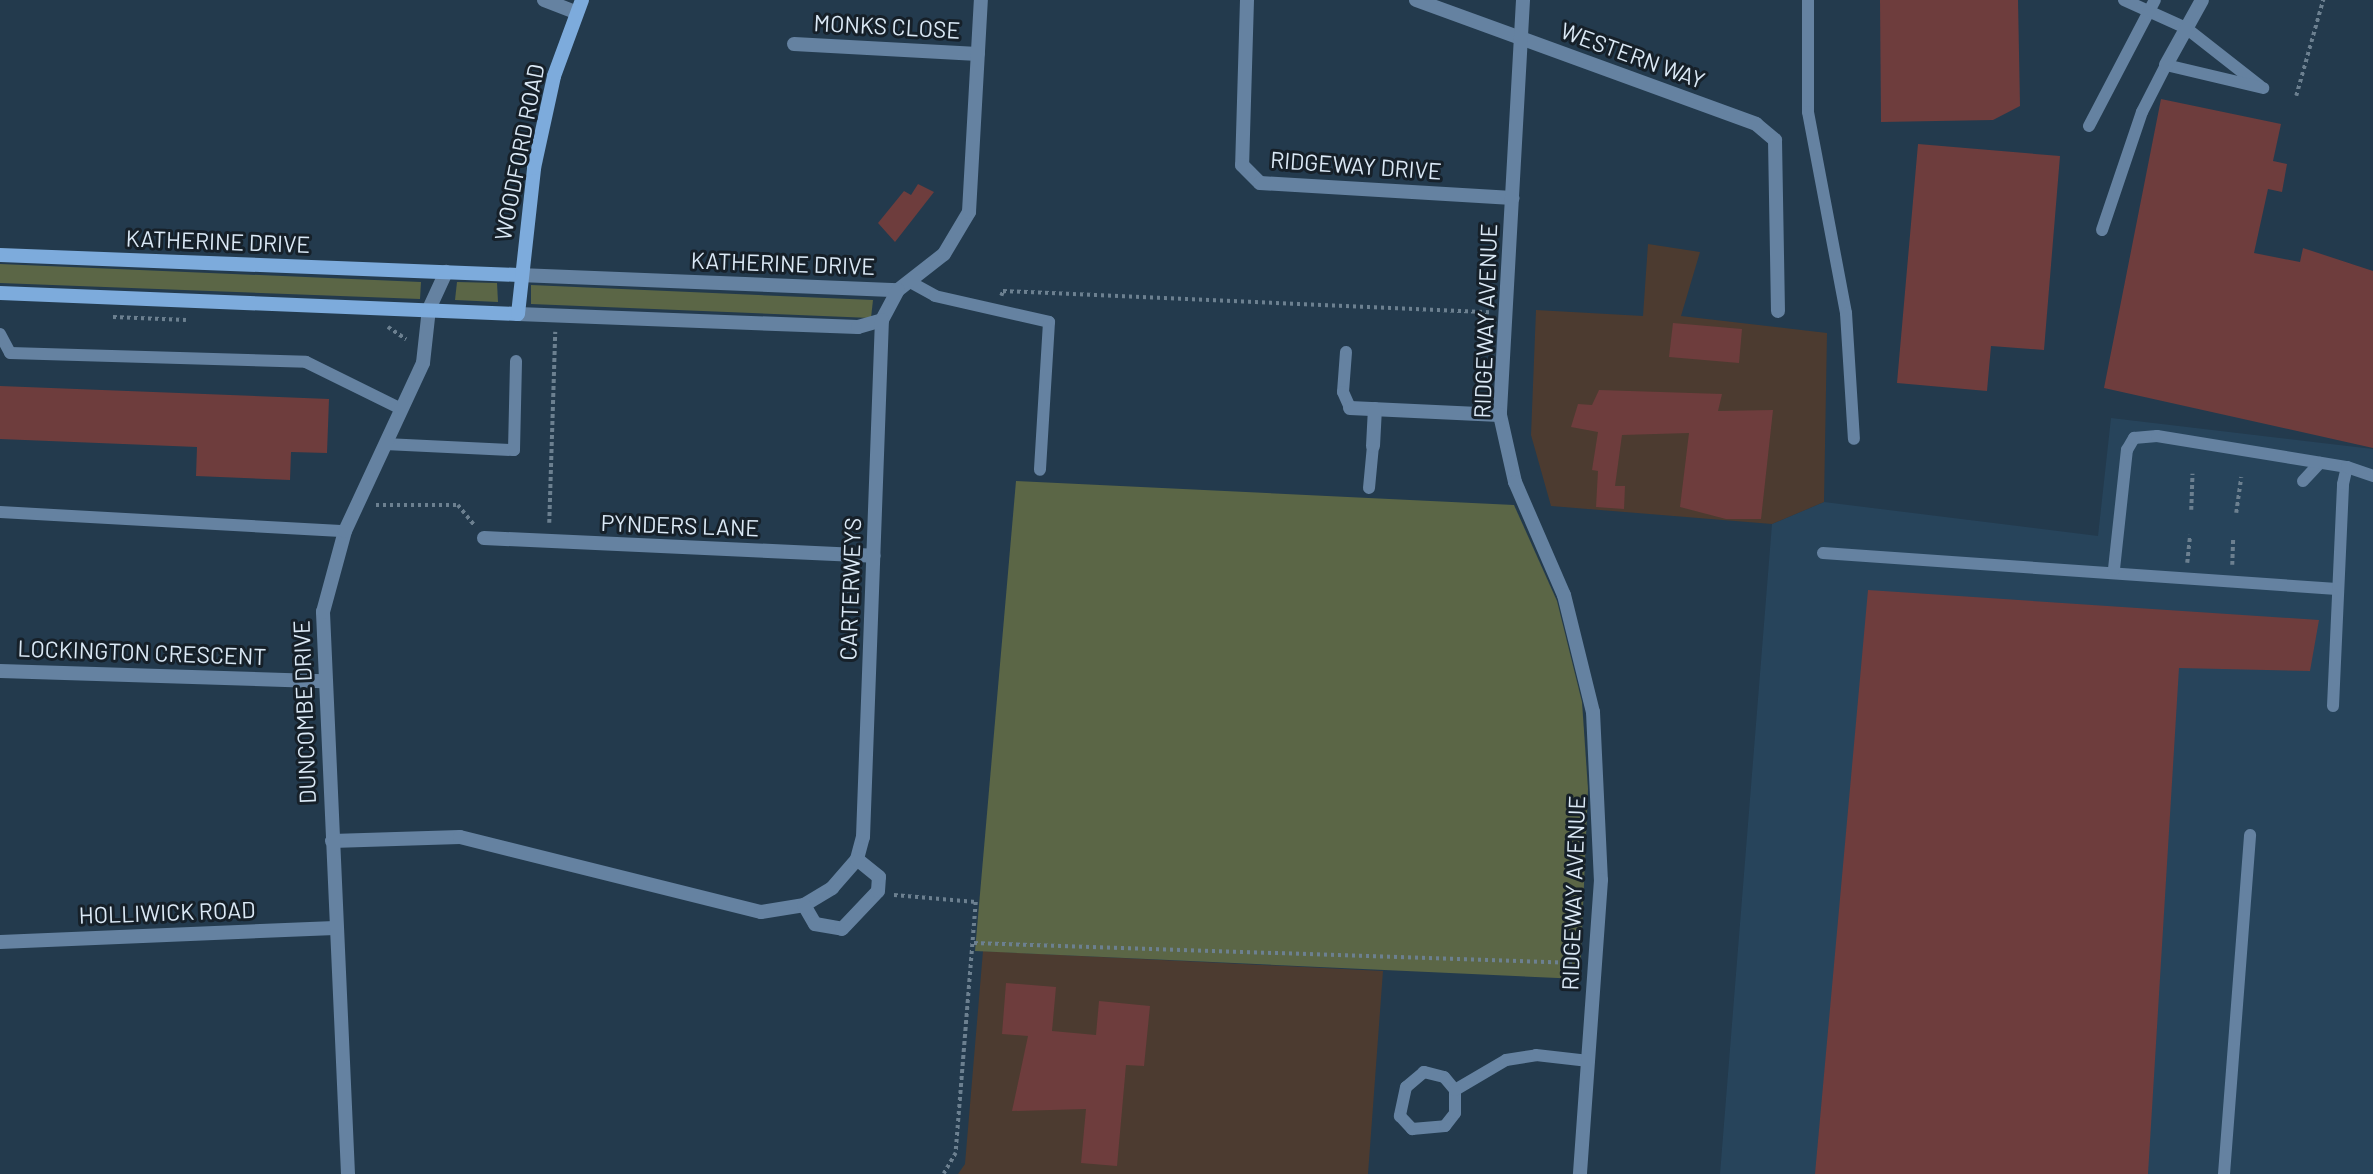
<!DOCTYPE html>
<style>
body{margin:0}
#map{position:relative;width:2373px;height:1174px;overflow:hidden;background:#233a4d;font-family:Barlow,sans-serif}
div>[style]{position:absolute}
.built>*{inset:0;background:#27445b}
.education>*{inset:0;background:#4c3b30}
.green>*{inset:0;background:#5b6646}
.building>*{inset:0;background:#6e3d3d}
.path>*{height:3.5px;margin-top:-1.75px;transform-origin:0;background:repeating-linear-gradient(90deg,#6c8090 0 3.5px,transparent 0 7px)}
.lane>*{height:12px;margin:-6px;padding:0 6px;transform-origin:6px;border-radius:6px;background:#6582a1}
.street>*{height:14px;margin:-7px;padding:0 7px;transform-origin:7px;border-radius:7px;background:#6582a1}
.secondary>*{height:14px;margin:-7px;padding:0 7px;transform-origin:7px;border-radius:7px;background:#7dabdc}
span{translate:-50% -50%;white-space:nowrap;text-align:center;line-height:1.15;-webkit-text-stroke:6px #162029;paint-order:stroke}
.street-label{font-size:23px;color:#dbe9f6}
</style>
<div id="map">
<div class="built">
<div style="clip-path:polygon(2111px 418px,2373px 449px,2373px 1174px,1720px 1174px,1772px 524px,1824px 502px,2098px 536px)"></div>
</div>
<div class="education">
<div style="clip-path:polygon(1648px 244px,1700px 252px,1681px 316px,1827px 333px,1824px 502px,1772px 524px,1551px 506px,1531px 435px,1536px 310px,1643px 316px)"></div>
<div style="clip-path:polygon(983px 951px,1383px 971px,1368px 1174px,958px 1174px,965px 1164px)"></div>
</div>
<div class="green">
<div style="clip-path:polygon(0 264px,421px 282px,420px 299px,0 283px)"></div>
<div style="clip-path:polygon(457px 282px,497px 283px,498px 302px,455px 300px)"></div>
<div style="clip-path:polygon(531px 285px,873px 300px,871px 318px,531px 304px)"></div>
<div style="clip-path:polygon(1016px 481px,1514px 505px,1557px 601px,1582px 702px,1588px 789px,1580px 979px,975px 951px)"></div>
</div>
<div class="building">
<div style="clip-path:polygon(1880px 0,2018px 0,2020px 106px,1993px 120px,1881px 122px)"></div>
<div style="clip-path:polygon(2161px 99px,2281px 124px,2273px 161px,2287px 164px,2282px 192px,2268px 189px,2254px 253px,2300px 262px,2303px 248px,2373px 271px,2373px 448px,2104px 388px)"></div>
<div style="clip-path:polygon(1918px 144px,2060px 156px,2044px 350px,1991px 346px,1987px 391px,1897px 383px)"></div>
<div style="clip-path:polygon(918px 184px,934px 192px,895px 242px,878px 223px,904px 191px,911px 195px)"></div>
<div style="clip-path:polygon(1673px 323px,1742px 329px,1739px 363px,1669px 357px)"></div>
<div style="clip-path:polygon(0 386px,329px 399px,327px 453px,291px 452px,290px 480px,196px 476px,197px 447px,0 439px)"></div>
<div style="clip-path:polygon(1599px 390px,1722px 394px,1718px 411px,1773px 410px,1761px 519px,1726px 519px,1680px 507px,1689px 433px,1622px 435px,1615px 486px,1625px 486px,1624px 509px,1596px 507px,1598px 471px,1592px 470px,1598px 432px,1571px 427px,1578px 404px,1592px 405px)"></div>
<div style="clip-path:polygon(1868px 590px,2319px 620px,2310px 671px,2179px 668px,2148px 1174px,1815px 1174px)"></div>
<div style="clip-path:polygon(1006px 983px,1056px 987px,1052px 1031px,1096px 1035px,1099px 1001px,1150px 1006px,1144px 1066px,1126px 1065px,1117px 1166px,1081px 1163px,1086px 1109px,1012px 1111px,1028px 1036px,1002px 1034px)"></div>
</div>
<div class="path">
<div style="left:2296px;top:96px;width:100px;rotate:-74.3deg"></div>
<div style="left:1001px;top:296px;width:5px;rotate:-68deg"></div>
<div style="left:1003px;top:291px;width:487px;rotate:2.5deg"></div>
<div style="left:113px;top:317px;width:73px;rotate:2.4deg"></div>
<div style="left:388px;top:327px;width:22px;rotate:34deg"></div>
<div style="left:376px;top:505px;width:82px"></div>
<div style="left:458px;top:505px;width:26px;rotate:51deg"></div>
<div style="left:2191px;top:510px;width:36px;rotate:-88deg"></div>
<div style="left:2236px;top:513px;width:36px;rotate:-82deg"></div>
<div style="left:549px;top:523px;width:191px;rotate:-88.2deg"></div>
<div style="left:2187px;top:563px;width:28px;rotate:-84deg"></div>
<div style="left:2232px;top:565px;width:26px;rotate:-88deg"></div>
<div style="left:894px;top:895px;width:82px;rotate:4.9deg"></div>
<div style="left:976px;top:902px;width:252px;rotate:94.6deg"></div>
<div style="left:956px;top:1153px;width:24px;rotate:120deg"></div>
<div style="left:974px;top:943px;width:603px;rotate:1.9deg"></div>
</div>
<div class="lane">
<div style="left:1808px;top:0;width:112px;rotate:90deg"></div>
<div style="left:1808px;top:112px;width:205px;rotate:79.3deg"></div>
<div style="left:1846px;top:313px;width:126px;rotate:86.4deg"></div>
<div style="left:2124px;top:0;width:68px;rotate:24.3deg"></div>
<div style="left:2186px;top:28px;width:94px;rotate:38.1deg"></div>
<div style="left:2089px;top:126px;width:142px;rotate:-62.4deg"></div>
<div style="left:2102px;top:230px;width:125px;rotate:-71.3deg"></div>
<div style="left:2142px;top:112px;width:53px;rotate:-62.9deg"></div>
<div style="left:2166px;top:65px;width:100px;rotate:13.3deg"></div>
<div style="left:912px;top:283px;width:26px;rotate:29deg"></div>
<div style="left:935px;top:296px;width:117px;rotate:12.8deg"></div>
<div style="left:1049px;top:322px;width:148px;rotate:93.5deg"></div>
<div style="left:0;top:334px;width:21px;rotate:62deg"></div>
<div style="left:10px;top:353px;width:296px;rotate:1.7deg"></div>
<div style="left:306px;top:362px;width:106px;rotate:26.3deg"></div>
<div style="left:1346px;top:352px;width:40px;rotate:94.3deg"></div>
<div style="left:1343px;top:392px;width:17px;rotate:66deg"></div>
<div style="left:385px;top:444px;width:129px;rotate:2.7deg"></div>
<div style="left:514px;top:450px;width:89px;rotate:-88.7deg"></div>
<div style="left:2303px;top:481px;width:25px;rotate:-47deg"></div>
<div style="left:1369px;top:488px;width:42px;rotate:-84.6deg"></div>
<div style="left:0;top:512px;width:346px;rotate:3.2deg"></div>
<div style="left:1823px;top:553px;width:515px;rotate:4.01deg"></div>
<div style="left:2114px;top:569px;width:120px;rotate:-83.8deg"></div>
<div style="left:2127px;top:450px;width:14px;rotate:-60deg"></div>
<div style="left:2134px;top:438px;width:23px;rotate:-5deg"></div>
<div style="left:2157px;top:436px;width:193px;rotate:9.3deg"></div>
<div style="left:2333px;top:706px;width:222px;rotate:-87.4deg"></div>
<div style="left:2343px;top:484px;width:17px;rotate:-77deg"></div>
<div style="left:2347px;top:467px;width:28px;rotate:19deg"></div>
<div style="left:1455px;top:1090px;width:17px;rotate:-130deg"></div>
<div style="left:1444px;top:1077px;width:21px;rotate:-166deg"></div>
<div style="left:1424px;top:1072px;width:23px;rotate:140deg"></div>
<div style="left:1406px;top:1087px;width:30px;rotate:102deg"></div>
<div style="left:1400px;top:1116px;width:18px;rotate:47deg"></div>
<div style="left:1412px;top:1129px;width:33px;rotate:-5deg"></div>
<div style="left:1445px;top:1126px;width:16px;rotate:-52deg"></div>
<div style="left:1455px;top:1113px;width:23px;rotate:-90deg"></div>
<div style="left:1455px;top:1090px;width:59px;rotate:-30.5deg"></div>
<div style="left:1506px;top:1060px;width:30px;rotate:-9deg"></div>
<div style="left:1536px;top:1055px;width:53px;rotate:6.5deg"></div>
<div style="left:2224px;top:1174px;width:340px;rotate:-85.6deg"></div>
</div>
<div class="street">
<div style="left:544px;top:0;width:34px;rotate:21deg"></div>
<div style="left:1247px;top:0;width:165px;rotate:91.7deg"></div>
<div style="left:1242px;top:165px;width:25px;rotate:45deg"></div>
<div style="left:1260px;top:183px;width:253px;rotate:3.4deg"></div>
<div style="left:1416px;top:0;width:362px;rotate:20deg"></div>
<div style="left:1756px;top:124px;width:25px;rotate:40deg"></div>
<div style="left:1775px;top:140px;width:171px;rotate:89deg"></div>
<div style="left:1523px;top:0;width:416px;rotate:93.2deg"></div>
<div style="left:1500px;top:415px;width:69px;rotate:77.4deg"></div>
<div style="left:1515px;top:482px;width:123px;rotate:66.6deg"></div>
<div style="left:1564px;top:595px;width:121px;rotate:76.1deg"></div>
<div style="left:1593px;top:712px;width:168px;rotate:87.3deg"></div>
<div style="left:1601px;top:880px;width:295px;rotate:94.1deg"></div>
<div style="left:794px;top:44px;width:184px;rotate:3.1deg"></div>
<div style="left:2166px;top:65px;width:74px;rotate:-61deg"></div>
<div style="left:519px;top:275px;width:379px;rotate:2.3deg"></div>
<div style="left:898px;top:290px;width:58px;rotate:-38deg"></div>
<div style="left:944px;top:254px;width:49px;rotate:-59.2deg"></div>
<div style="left:969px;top:212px;width:212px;rotate:-86.8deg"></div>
<div style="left:518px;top:314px;width:340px;rotate:2.2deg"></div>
<div style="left:858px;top:327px;width:25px;rotate:-16deg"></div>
<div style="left:882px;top:320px;width:34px;rotate:-62deg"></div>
<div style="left:1350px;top:408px;width:150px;rotate:2.7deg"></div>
<div style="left:1373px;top:446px;width:37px;rotate:-87deg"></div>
<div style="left:484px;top:538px;width:390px;rotate:2.6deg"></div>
<div style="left:0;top:671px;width:324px;rotate:1.8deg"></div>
<div style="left:332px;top:841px;width:128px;rotate:-1.8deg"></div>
<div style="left:460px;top:837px;width:310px;rotate:14deg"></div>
<div style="left:761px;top:912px;width:44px;rotate:-9.2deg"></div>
<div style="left:804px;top:905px;width:33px;rotate:-31deg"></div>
<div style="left:832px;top:888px;width:38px;rotate:-49deg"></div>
<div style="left:857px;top:859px;width:23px;rotate:-75deg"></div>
<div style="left:863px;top:837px;width:517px;rotate:-87.9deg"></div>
<div style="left:804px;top:905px;width:22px;rotate:60deg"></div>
<div style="left:815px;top:924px;width:27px;rotate:10deg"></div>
<div style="left:842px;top:929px;width:52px;rotate:-46.5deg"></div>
<div style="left:878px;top:891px;width:14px;rotate:-86deg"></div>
<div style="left:879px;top:877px;width:28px;rotate:-141deg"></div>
<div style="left:0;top:942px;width:335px;rotate:-2.4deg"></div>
<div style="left:348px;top:1174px;width:563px;rotate:-92.55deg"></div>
<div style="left:323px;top:612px;width:84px;rotate:-74.8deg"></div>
<div style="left:345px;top:531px;width:185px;rotate:-65.1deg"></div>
<div style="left:423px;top:363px;width:54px;rotate:-83.7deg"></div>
<div style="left:429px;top:309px;width:41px;rotate:-65.3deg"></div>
</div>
<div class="secondary">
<div style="left:0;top:255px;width:519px;rotate:2.21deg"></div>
<div style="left:0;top:293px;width:518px;rotate:2.32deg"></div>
<div style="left:518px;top:314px;width:147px;rotate:-83.7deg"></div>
<div style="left:534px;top:168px;width:94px;rotate:-77.7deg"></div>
<div style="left:554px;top:76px;width:81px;rotate:-69.8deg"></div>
</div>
<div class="street-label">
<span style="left:887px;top:26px;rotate:3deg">MONKS CLOSE</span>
<span style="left:1633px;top:55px;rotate:20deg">WESTERN WAY</span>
<span style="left:519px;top:152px;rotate:-79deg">WOODFORD ROAD</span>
<span style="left:1356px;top:165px;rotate:4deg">RIDGEWAY DRIVE</span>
<span style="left:218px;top:241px;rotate:2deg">KATHERINE DRIVE</span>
<span style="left:783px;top:263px;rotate:2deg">KATHERINE DRIVE</span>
<span style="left:1485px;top:321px;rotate:-88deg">RIDGEWAY AVENUE</span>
<span style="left:680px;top:525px;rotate:2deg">PYNDERS LANE</span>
<span style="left:850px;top:589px;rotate:-88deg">CARTERWEYS</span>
<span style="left:142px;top:652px;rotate:2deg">LOCKINGTON CRESCENT</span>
<span style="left:304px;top:712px;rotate:-92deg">DUNCOMBE DRIVE</span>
<span style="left:1573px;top:893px;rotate:-88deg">RIDGEWAY AVENUE</span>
<span style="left:167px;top:912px;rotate:-2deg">HOLLIWICK ROAD</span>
</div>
</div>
